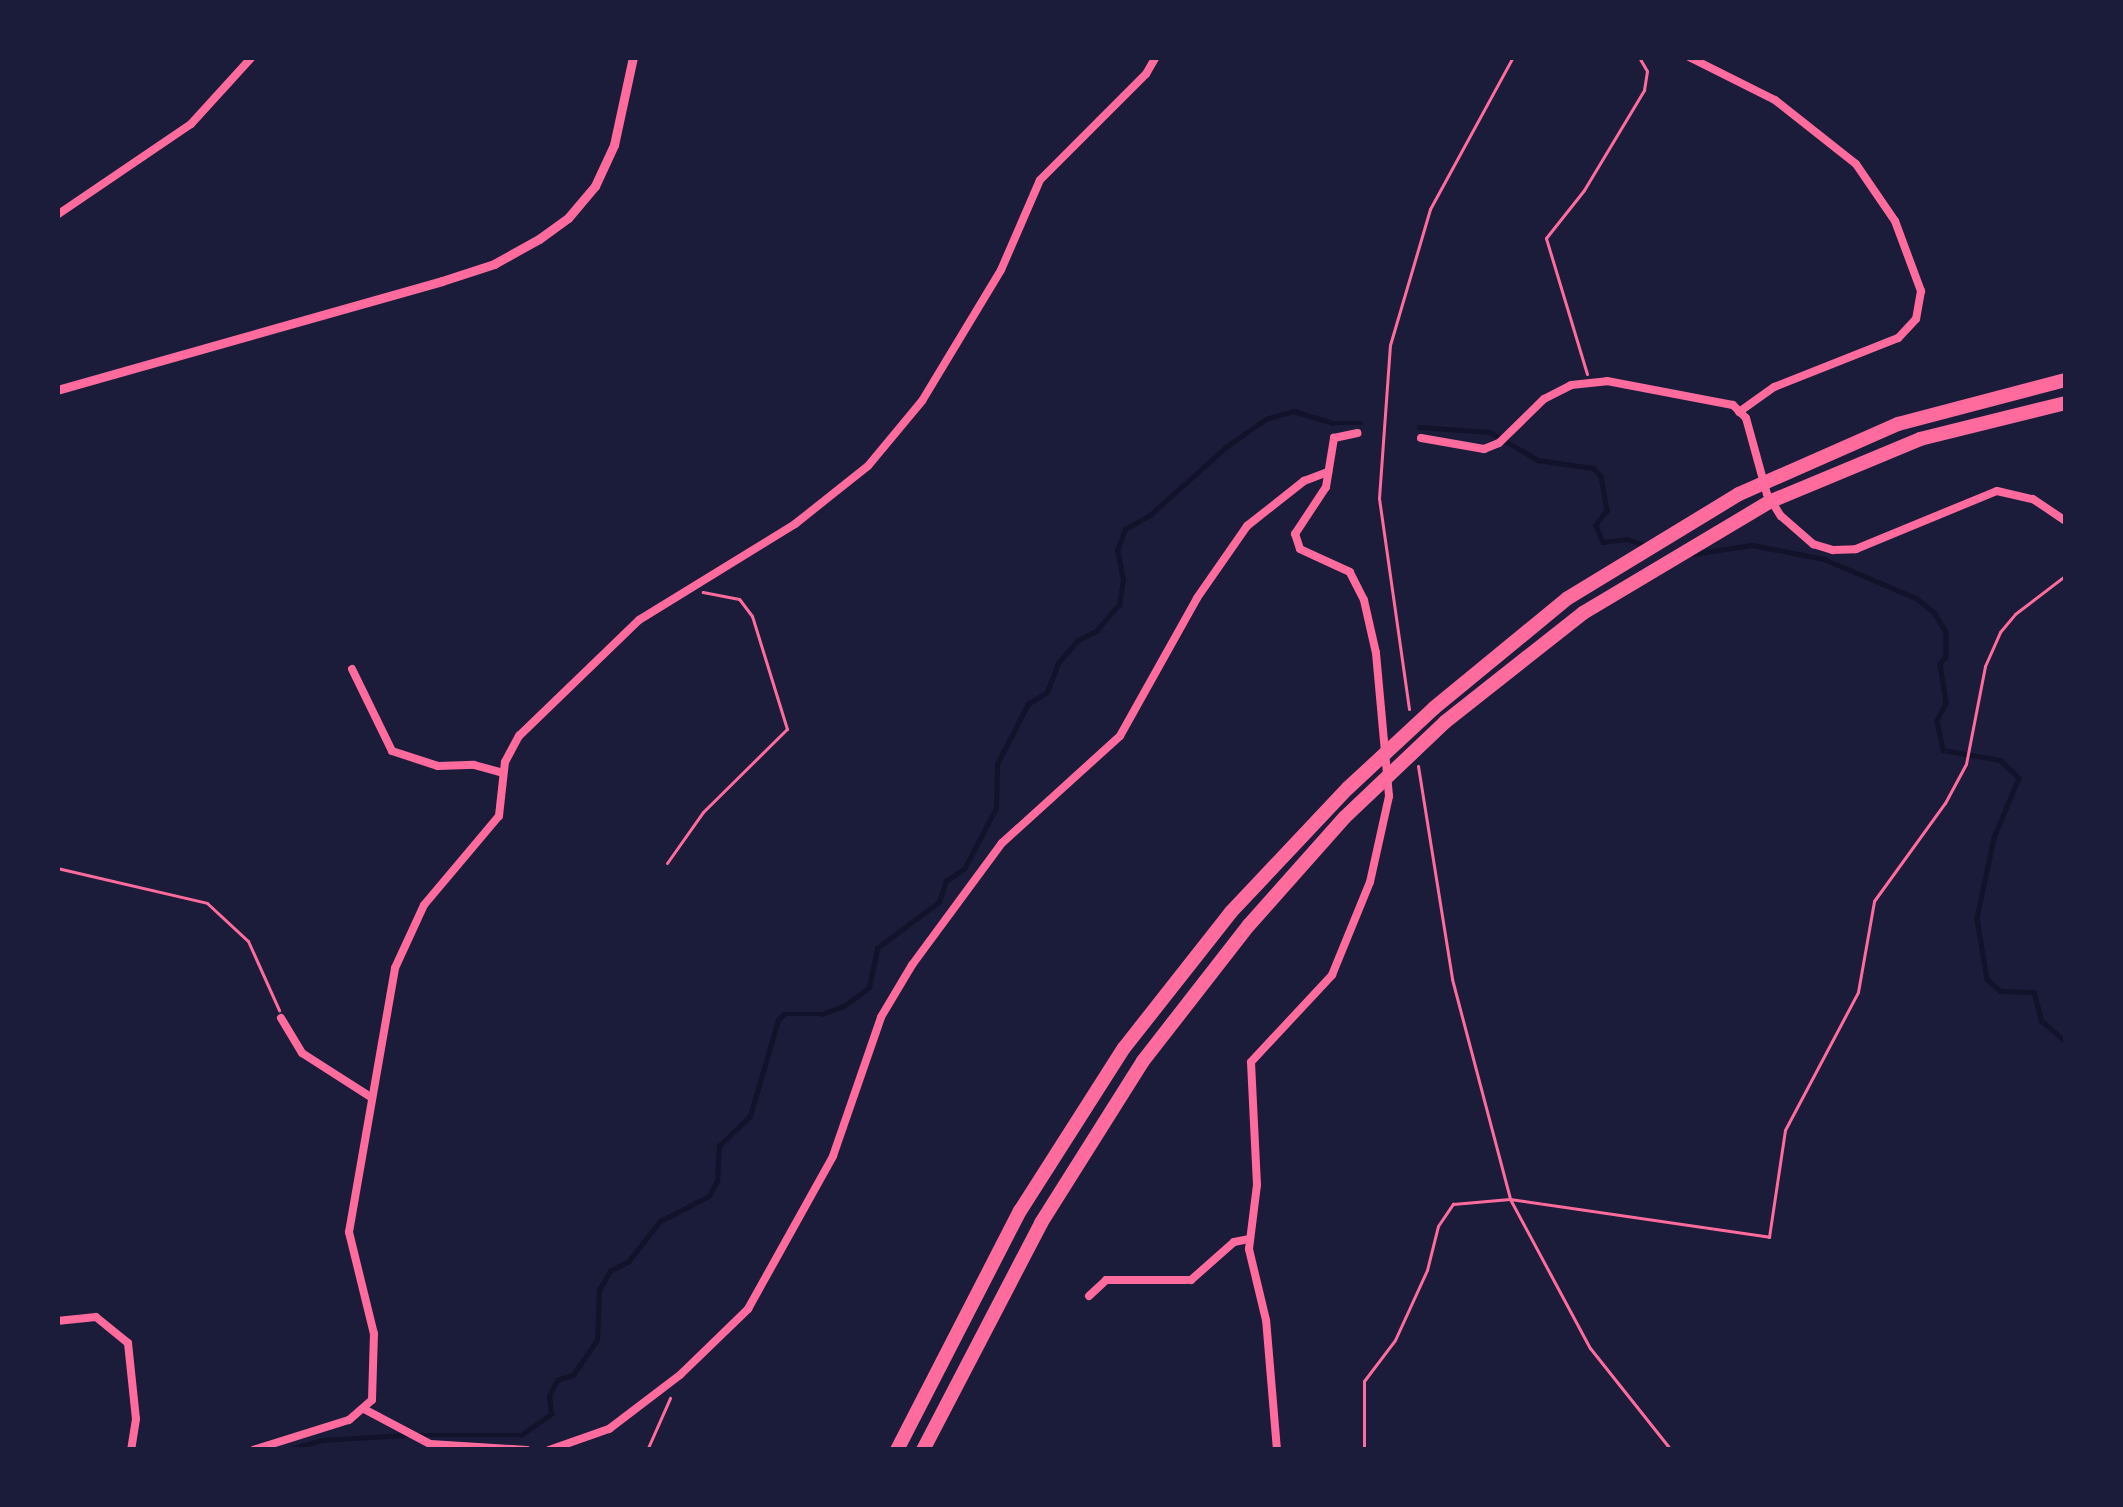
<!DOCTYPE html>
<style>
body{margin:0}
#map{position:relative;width:2123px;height:1507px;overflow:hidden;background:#1b1b3a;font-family:"Noto Sans",sans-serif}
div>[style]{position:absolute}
.stream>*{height:4.5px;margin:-2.25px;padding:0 2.25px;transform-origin:2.25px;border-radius:2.25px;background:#12122b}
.path>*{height:3px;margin:-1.5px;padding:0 1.5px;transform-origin:1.5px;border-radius:1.5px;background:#ff6b9d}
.minor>*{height:8px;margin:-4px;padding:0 4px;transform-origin:4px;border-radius:4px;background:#ff6b9d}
.tertiary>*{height:9px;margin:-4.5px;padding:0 4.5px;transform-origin:4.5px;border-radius:4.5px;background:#ff6b9d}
.motorway>*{height:14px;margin:-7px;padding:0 7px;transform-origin:7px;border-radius:7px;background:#ff6b9d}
span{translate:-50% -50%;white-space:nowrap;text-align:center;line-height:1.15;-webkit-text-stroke:12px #1b1b3a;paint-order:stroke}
.frame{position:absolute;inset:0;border:60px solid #1b1b3a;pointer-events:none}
</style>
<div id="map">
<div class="stream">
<div style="left:1419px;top:427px;width:71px;rotate:4deg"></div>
<div style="left:1490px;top:432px;width:56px;rotate:30.3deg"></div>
<div style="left:1538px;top:460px;width:56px;rotate:8.3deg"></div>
<div style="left:1593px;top:468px;width:11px;rotate:45deg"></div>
<div style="left:1601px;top:476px;width:35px;rotate:80deg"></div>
<div style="left:1607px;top:510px;width:19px;rotate:126deg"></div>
<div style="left:1596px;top:525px;width:18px;rotate:68deg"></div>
<div style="left:1603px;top:542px;width:23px;rotate:-7deg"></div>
<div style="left:1626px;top:539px;width:23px;rotate:18deg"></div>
<div style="left:1693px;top:554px;width:60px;rotate:-8.7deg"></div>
<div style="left:1752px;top:545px;width:73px;rotate:11deg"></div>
<div style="left:1824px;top:559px;width:100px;rotate:23deg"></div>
<div style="left:1916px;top:598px;width:23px;rotate:38deg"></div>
<div style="left:1934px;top:612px;width:23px;rotate:59deg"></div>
<div style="left:1946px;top:632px;width:25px;rotate:90deg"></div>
<div style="left:1946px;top:657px;width:9px;rotate:131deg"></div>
<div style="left:1940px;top:664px;width:39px;rotate:81deg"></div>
<div style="left:1946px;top:703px;width:20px;rotate:117deg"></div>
<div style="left:1937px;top:721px;width:30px;rotate:78deg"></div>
<div style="left:1943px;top:750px;width:58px;rotate:10deg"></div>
<div style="left:2000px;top:760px;width:26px;rotate:43deg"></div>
<div style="left:2019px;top:778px;width:65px;rotate:112.6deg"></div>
<div style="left:1994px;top:838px;width:82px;rotate:102deg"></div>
<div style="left:1977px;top:918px;width:62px;rotate:80.7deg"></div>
<div style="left:1987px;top:979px;width:18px;rotate:41deg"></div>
<div style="left:2001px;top:991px;width:33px;rotate:2deg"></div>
<div style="left:2034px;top:992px;width:30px;rotate:75deg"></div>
<div style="left:2042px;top:1021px;width:32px;rotate:41deg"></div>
<div style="left:417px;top:1435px;width:104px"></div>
<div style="left:521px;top:1435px;width:37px;rotate:-35deg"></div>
<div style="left:551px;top:1414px;width:18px;rotate:-96deg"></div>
<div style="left:549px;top:1396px;width:18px;rotate:-63deg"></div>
<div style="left:557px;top:1380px;width:17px;rotate:-17deg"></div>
<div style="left:573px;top:1375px;width:42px;rotate:-55.6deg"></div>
<div style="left:597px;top:1340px;width:50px;rotate:-87.7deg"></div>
<div style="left:599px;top:1290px;width:22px;rotate:-60deg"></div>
<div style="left:610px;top:1271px;width:20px;rotate:-27deg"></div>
<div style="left:628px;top:1262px;width:52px;rotate:-52deg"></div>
<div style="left:660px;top:1221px;width:55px;rotate:-27deg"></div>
<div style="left:709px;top:1196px;width:17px;rotate:-62deg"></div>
<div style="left:717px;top:1181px;width:35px;rotate:-87deg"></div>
<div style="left:719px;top:1146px;width:43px;rotate:-44.1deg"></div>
<div style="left:750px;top:1116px;width:100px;rotate:-73.7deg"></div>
<div style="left:778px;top:1020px;width:8px;rotate:-45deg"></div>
<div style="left:784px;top:1014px;width:38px"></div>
<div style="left:822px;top:1014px;width:23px;rotate:-20deg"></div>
<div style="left:844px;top:1006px;width:31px;rotate:-37deg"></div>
<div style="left:869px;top:987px;width:40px;rotate:-78deg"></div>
<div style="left:877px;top:948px;width:77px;rotate:-36.6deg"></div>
<div style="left:939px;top:902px;width:22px;rotate:-72deg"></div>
<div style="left:946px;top:881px;width:22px;rotate:-34deg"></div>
<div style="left:964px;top:869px;width:69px;rotate:-62.3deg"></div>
<div style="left:996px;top:808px;width:44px;rotate:-88.7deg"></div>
<div style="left:997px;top:764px;width:68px;rotate:-62.7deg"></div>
<div style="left:1028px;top:704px;width:22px;rotate:-32deg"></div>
<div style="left:1047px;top:692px;width:31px;rotate:-69deg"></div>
<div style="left:1058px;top:663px;width:30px;rotate:-49deg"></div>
<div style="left:1078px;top:640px;width:20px;rotate:-27deg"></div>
<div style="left:1096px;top:631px;width:35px;rotate:-49deg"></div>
<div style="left:1119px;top:605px;width:25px;rotate:-81deg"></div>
<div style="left:1123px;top:580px;width:31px;rotate:-101deg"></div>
<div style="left:1117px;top:550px;width:22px;rotate:-69deg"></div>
<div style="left:1125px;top:529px;width:29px;rotate:-29deg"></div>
<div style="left:1150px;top:515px;width:102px;rotate:-41.8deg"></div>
<div style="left:1226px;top:447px;width:49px;rotate:-35deg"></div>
<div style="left:1266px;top:419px;width:29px;rotate:-16deg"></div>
<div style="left:1294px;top:411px;width:41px;rotate:17.1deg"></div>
<div style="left:1333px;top:423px;width:28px"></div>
<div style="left:287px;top:1450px;width:35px;rotate:-16deg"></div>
<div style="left:321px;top:1440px;width:85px;rotate:-3.4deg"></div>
</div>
<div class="path">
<div style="left:1587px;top:374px;width:142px;rotate:-106.8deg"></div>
<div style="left:1546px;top:238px;width:61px;rotate:-51.6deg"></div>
<div style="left:1584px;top:190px;width:117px;rotate:-59deg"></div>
<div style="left:1644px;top:90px;width:19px;rotate:-81deg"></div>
<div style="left:1647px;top:71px;width:16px;rotate:-120deg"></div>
<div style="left:1409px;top:709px;width:213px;rotate:-98.1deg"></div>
<div style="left:1379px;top:498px;width:153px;rotate:-85.9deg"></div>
<div style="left:1390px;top:345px;width:142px;rotate:-73.6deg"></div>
<div style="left:1430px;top:209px;width:173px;rotate:-61.4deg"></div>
<div style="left:1418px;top:766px;width:216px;rotate:80.9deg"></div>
<div style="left:1452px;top:979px;width:228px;rotate:75.2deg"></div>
<div style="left:1510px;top:1199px;width:169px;rotate:61.8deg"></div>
<div style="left:1590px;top:1348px;width:130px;rotate:51.5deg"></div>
<div style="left:667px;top:863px;width:62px;rotate:-54.8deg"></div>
<div style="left:703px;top:812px;width:118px;rotate:-44.7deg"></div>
<div style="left:787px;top:729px;width:118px;rotate:-107.2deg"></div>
<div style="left:752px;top:616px;width:21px;rotate:-127deg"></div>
<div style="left:739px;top:599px;width:37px;rotate:-169deg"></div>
<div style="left:57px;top:868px;width:154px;rotate:13.1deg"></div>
<div style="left:207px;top:903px;width:56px;rotate:42.8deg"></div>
<div style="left:248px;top:941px;width:76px;rotate:65.8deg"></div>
<div style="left:647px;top:1450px;width:57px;rotate:-66.1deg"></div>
<div style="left:1364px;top:1450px;width:69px;rotate:-90deg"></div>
<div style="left:1364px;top:1381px;width:51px;rotate:-52.9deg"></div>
<div style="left:1395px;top:1340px;width:77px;rotate:-65.4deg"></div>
<div style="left:1427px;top:1270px;width:45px;rotate:-76deg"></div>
<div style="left:1438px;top:1226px;width:27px;rotate:-56deg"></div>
<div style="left:1453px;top:1204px;width:57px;rotate:-5deg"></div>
<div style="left:1510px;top:1199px;width:262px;rotate:8.3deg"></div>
<div style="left:1769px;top:1237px;width:108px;rotate:-81.5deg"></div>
<div style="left:1785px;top:1130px;width:156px;rotate:-62.1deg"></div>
<div style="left:1858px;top:992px;width:92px;rotate:-80deg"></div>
<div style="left:1874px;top:901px;width:121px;rotate:-54.1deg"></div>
<div style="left:1945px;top:803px;width:44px;rotate:-61.7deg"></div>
<div style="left:1966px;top:764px;width:100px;rotate:-79deg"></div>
<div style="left:1985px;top:666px;width:37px;rotate:-66deg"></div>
<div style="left:2000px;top:632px;width:23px;rotate:-50deg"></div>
<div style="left:2015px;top:614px;width:64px;rotate:-37.4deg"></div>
</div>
<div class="minor">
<div style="left:1689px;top:57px;width:96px;rotate:26.6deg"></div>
<div style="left:1775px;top:100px;width:103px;rotate:38.3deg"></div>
<div style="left:1856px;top:164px;width:69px;rotate:55.6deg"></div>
<div style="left:1895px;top:221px;width:75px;rotate:69.6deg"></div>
<div style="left:1921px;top:291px;width:28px;rotate:100deg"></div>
<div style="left:1916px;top:319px;width:26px;rotate:133deg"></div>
<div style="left:1898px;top:338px;width:133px;rotate:158.4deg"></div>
<div style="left:1774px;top:387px;width:43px;rotate:144.5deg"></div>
<div style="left:57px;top:215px;width:162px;rotate:-34.2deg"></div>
<div style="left:191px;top:124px;width:91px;rotate:-47.7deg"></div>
<div style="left:1421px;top:438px;width:64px;rotate:9.9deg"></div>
<div style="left:1484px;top:449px;width:16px;rotate:-22deg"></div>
<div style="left:1499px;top:443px;width:63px;rotate:-44.4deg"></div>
<div style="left:1544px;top:399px;width:30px;rotate:-27deg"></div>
<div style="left:1571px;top:385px;width:36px;rotate:-6deg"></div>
<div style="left:1607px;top:381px;width:128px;rotate:10.8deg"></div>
<div style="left:1733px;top:405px;width:18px;rotate:45deg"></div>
<div style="left:1746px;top:418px;width:79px;rotate:74.6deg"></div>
<div style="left:1767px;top:494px;width:26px;rotate:58deg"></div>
<div style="left:1781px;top:516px;width:43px;rotate:41.2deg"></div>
<div style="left:1813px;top:544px;width:21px;rotate:17deg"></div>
<div style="left:1833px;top:550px;width:23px;rotate:-2deg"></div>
<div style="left:1856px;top:549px;width:152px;rotate:-22.4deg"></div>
<div style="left:1997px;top:491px;width:37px;rotate:13deg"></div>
<div style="left:2033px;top:499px;width:40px;rotate:34deg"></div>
<div style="left:352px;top:669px;width:91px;rotate:64deg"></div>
<div style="left:392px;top:751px;width:48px;rotate:18.1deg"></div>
<div style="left:438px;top:766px;width:36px;rotate:-2deg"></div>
<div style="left:474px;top:765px;width:30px;rotate:15deg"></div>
<div style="left:281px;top:1018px;width:41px;rotate:59deg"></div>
<div style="left:302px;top:1053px;width:80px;rotate:32.7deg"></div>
<div style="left:1089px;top:1296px;width:23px;rotate:-43deg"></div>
<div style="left:1106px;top:1280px;width:85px"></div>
<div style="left:1191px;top:1280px;width:57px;rotate:-41.5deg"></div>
<div style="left:1234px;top:1242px;width:16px;rotate:-11deg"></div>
<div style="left:57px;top:1321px;width:39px;rotate:-6deg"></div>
<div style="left:96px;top:1317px;width:41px;rotate:39.1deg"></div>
<div style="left:128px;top:1343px;width:76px;rotate:84deg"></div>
<div style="left:136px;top:1419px;width:31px;rotate:99deg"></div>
<div style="left:364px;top:1409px;width:75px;rotate:27.9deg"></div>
<div style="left:430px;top:1444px;width:97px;rotate:3.5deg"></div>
<div style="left:253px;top:1450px;width:101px;rotate:-17.4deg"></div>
<div style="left:349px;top:1420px;width:30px;rotate:-41deg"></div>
<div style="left:372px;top:1400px;width:66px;rotate:-88.3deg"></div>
<div style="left:374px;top:1334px;width:105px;rotate:-103.8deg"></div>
<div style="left:349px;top:1232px;width:268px;rotate:-80.1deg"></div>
<div style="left:395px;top:968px;width:69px;rotate:-65.3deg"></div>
<div style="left:424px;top:905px;width:116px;rotate:-49.9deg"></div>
<div style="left:499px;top:816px;width:54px;rotate:-83.7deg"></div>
<div style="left:505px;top:762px;width:30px;rotate:-62deg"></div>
<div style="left:519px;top:736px;width:167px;rotate:-44deg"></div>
<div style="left:639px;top:620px;width:183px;rotate:-31.6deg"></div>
<div style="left:795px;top:524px;width:93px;rotate:-38.5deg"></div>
<div style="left:868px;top:466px;width:85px;rotate:-50.3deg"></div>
<div style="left:922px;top:401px;width:153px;rotate:-58.9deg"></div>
<div style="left:1001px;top:270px;width:98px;rotate:-66.6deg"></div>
<div style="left:1040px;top:180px;width:150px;rotate:-45deg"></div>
<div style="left:1146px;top:74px;width:20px;rotate:-60deg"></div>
<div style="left:549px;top:1450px;width:64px;rotate:-19.3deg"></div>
<div style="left:609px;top:1429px;width:89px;rotate:-37.3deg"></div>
<div style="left:680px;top:1375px;width:95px;rotate:-44.1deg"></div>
<div style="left:748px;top:1309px;width:175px;rotate:-60.9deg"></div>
<div style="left:833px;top:1156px;width:147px;rotate:-70.9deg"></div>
<div style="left:881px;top:1017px;width:61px;rotate:-59.2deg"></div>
<div style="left:912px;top:965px;width:152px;rotate:-53.6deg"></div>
<div style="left:1002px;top:843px;width:159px;rotate:-42.2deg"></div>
<div style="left:1120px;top:736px;width:158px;rotate:-60.8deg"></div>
<div style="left:1197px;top:598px;width:88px;rotate:-55.2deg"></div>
<div style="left:1247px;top:526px;width:73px;rotate:-38.3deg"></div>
<div style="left:1304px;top:481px;width:26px;rotate:-21deg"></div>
<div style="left:1277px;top:1450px;width:130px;rotate:-94.8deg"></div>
<div style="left:1266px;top:1320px;width:73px;rotate:-103.5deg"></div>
<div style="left:1249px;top:1249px;width:64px;rotate:-82.9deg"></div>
<div style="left:1257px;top:1185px;width:123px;rotate:-92.8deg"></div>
<div style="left:1251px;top:1062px;width:119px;rotate:-47deg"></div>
<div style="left:1332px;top:975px;width:100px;rotate:-67.8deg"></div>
<div style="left:1370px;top:882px;width:88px;rotate:-77.5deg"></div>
<div style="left:1389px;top:796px;width:144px;rotate:-95.2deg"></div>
<div style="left:1376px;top:653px;width:54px;rotate:-102.8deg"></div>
<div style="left:1364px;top:600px;width:31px;rotate:-117deg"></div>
<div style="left:1350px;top:572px;width:55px;rotate:-155.3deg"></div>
<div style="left:1300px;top:549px;width:16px;rotate:-108deg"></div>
<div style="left:1295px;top:534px;width:56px;rotate:-56.6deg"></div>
<div style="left:1326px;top:487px;width:50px;rotate:-80.7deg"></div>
<div style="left:1334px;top:438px;width:24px;rotate:-12deg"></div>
</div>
<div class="tertiary">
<div style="left:57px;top:390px;width:400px;rotate:-15.8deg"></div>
<div style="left:442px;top:281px;width:55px;rotate:-18.1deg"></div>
<div style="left:494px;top:264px;width:51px;rotate:-29.1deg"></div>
<div style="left:539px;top:239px;width:36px;rotate:-36deg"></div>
<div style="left:568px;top:218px;width:42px;rotate:-49.8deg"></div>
<div style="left:595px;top:186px;width:45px;rotate:-65.1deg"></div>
<div style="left:614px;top:145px;width:90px;rotate:-77.8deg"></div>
</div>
<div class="motorway">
<div style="left:897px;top:1450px;width:269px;rotate:-62.8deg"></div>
<div style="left:1020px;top:1211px;width:193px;rotate:-57.5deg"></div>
<div style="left:1124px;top:1048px;width:173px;rotate:-51.8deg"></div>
<div style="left:1231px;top:912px;width:170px;rotate:-46.7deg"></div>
<div style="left:1348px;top:788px;width:117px;rotate:-42.9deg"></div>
<div style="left:1434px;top:708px;width:173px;rotate:-39.4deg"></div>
<div style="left:1568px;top:598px;width:200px;rotate:-31.3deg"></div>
<div style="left:1739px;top:494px;width:174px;rotate:-23.8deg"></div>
<div style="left:1898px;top:424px;width:174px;rotate:-14.7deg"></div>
<div style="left:923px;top:1450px;width:256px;rotate:-62.5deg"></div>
<div style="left:1041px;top:1223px;width:191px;rotate:-57.8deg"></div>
<div style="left:1143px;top:1061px;width:172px;rotate:-52.1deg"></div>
<div style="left:1249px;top:925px;width:144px;rotate:-48.4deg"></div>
<div style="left:1345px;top:817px;width:138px;rotate:-43.5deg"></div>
<div style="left:1445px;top:722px;width:176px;rotate:-38.3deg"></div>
<div style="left:1583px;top:613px;width:217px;rotate:-30.8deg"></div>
<div style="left:1769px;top:502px;width:164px;rotate:-22.6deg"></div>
<div style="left:1920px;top:439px;width:150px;rotate:-13.9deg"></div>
</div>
<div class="frame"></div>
</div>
